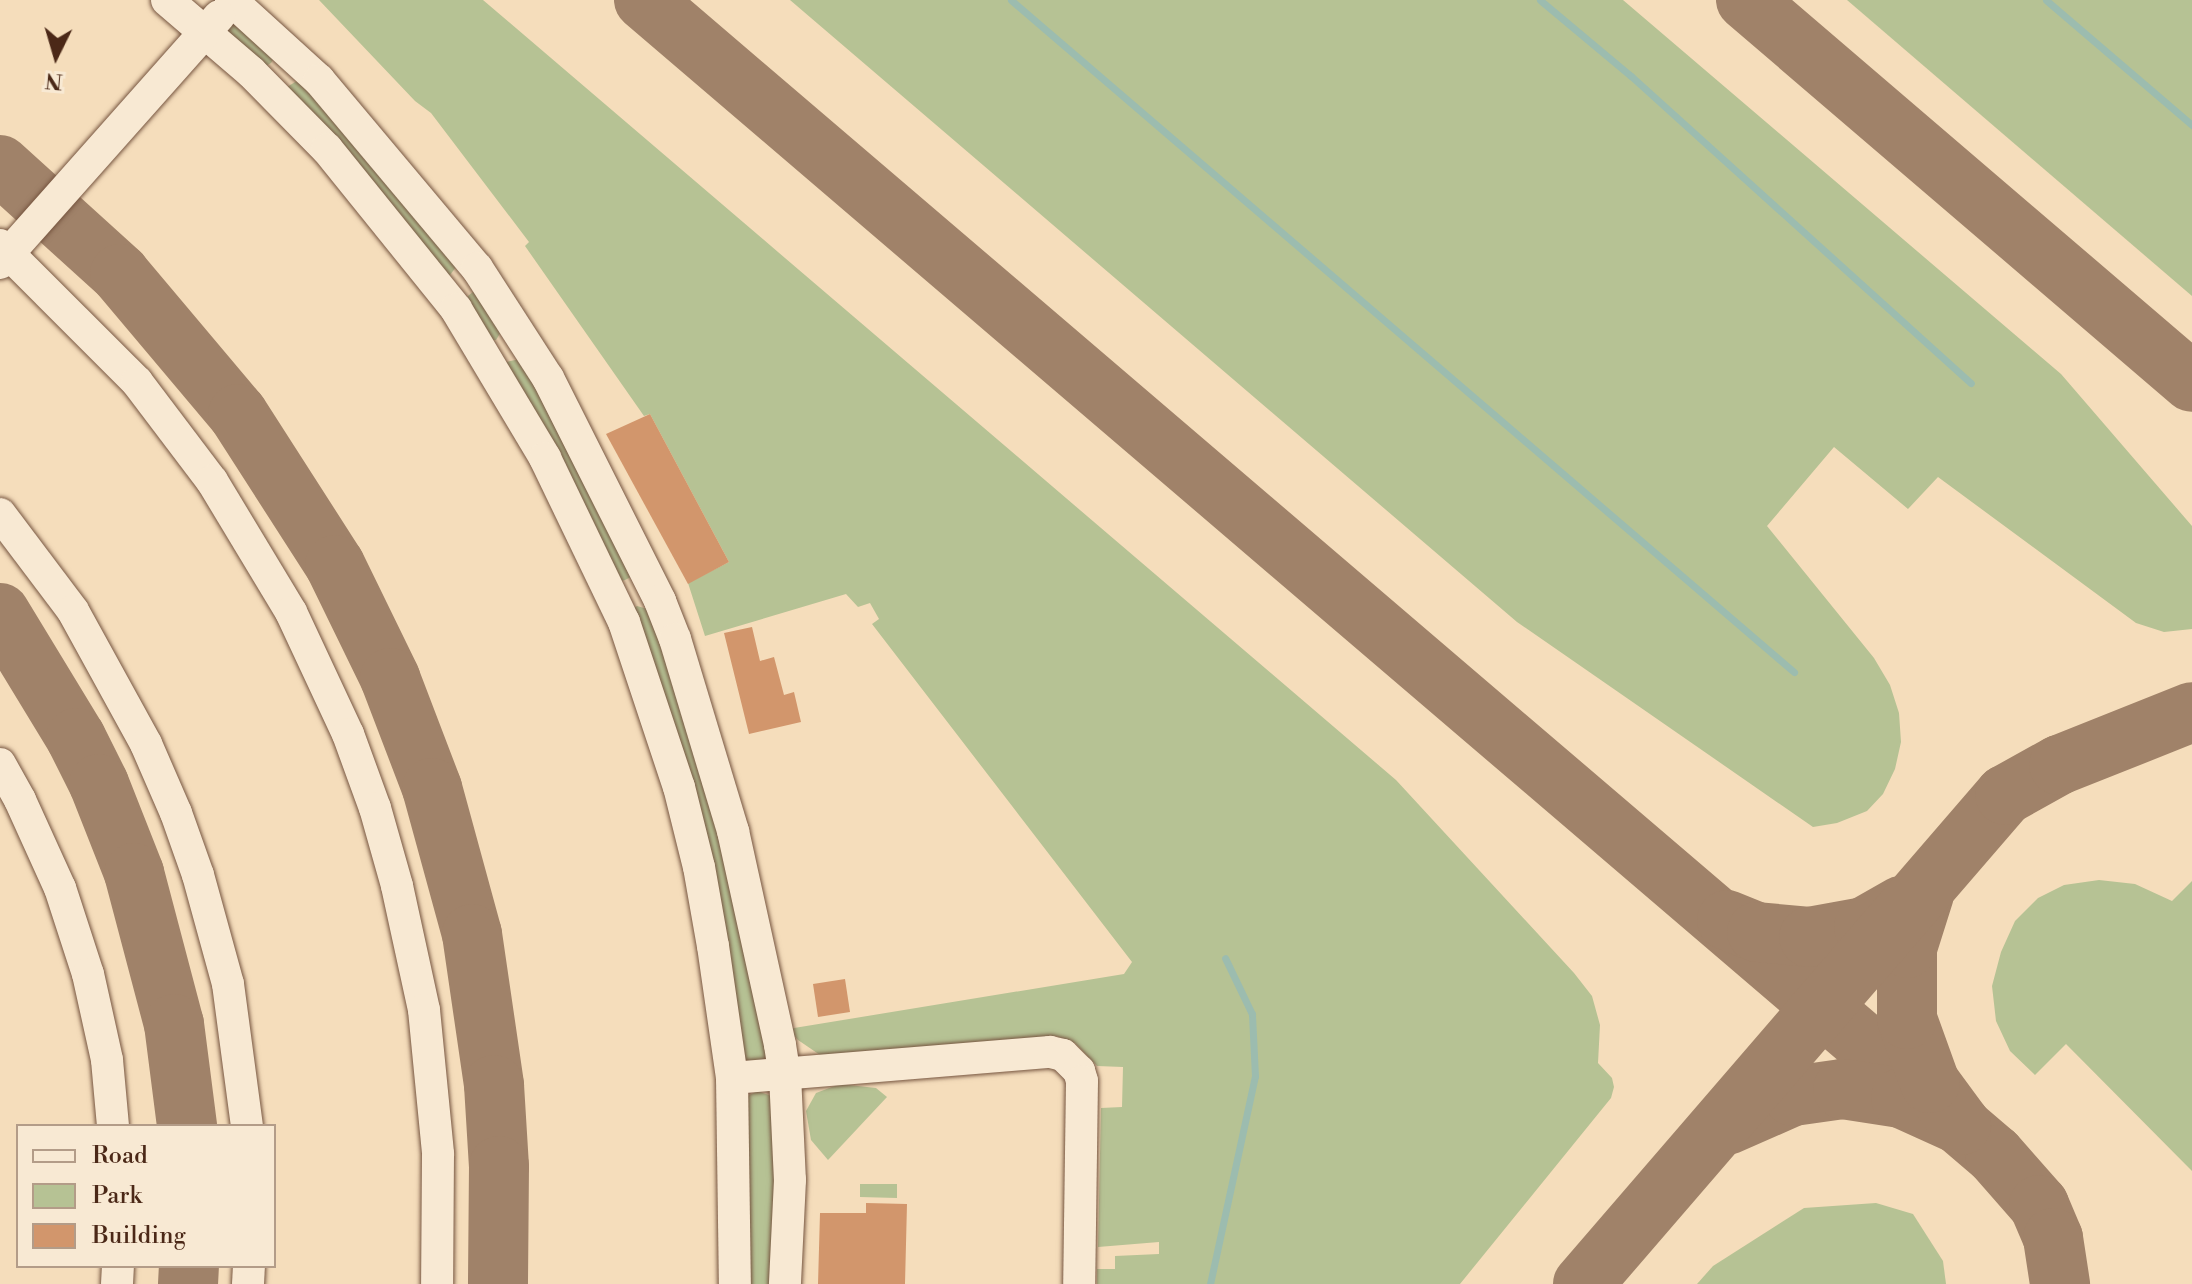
<!DOCTYPE html>
<style>
body{margin:0}
#map{position:relative;width:2192px;height:1284px;overflow:hidden;background:#f5ddbb;font-family:"Libre Bodoni",serif}
div>[style]{position:absolute}
.green>*{inset:0;background:#b6c294}
.stream>*{height:7px;margin:-3.5px;padding:0 3.5px;transform-origin:3.5px;border-radius:3.5px;background:#9cbcaf}
.taxiway>*{height:60px;margin:-30px;padding:0 30px;transform-origin:30px;border-radius:30px;background:#a08269}
.building>*{inset:0;background:#d2966c}
.roads{filter:drop-shadow(0 0 2px #765540) drop-shadow(0 0 2px #765540)}
.minor>*{height:32px;margin:-16px;padding:0 16px;transform-origin:16px;border-radius:16px;background:#f8e9d3}
span{translate:-50% -50%;white-space:nowrap;text-align:center;line-height:1.15;-webkit-text-stroke:6px #f8e9d3;paint-order:stroke}
.legend{position:absolute;left:16px;top:1124px;width:260px;height:144px;box-sizing:border-box;background:#f8e9d3;border:2px solid #b39c88;margin:0;padding:10px 14px;list-style:none;font-size:24px;color:#4b2817}
.legend li{display:flex;align-items:center;gap:16px;height:40px}
.legend b{width:40px;border:2px solid #b39c88}
.north{position:absolute;left:16px;top:16px;width:80px;height:80px;-webkit-text-stroke:6px #f8e9d3;paint-order:stroke;rotate:185deg;font-size:22px;font-weight:700;line-height:32px;text-align:center;color:#4b2817}
.north::after{content:'';display:block;margin:auto;width:28px;height:36px;background:#4b2817;clip-path:polygon(50% 0,100% 100%,50% 72%,0 100%)}
</style>
<div id="map">
<div class="green">
<div style="clip-path:polygon(319px 0,483px 0,1396px 780px,1574px 973px,1592px 996px,1600px 1025px,1598px 1063px,1612px 1078px,1614px 1087px,1611px 1098px,1460px 1284px,1097px 1284px,1097px 1269px,1115px 1269px,1115px 1256px,1159px 1254px,1159px 1242px,1098px 1247px,1101px 1108px,1122px 1107px,1123px 1067px,1097px 1066px,1075px 1043px,1056px 1036px,834px 1056px,820px 1055px,798px 1040px,788px 1029px,1124px 974px,1132px 962px,872px 624px,879px 619px,870px 603px,858px 607px,846px 594px,705px 636px,688px 583px,729px 562px,650px 414px,644px 416px,525px 246px,529px 242px,431px 113px,415px 101px)"></div>
<div style="clip-path:polygon(790px 0,1623px 0,2061px 374px,2192px 526px,2192px 629px,2164px 632px,2136px 623px,1938px 477px,1908px 509px,1834px 447px,1767px 526px,1874px 658px,1890px 685px,1899px 713px,1901px 742px,1895px 769px,1883px 794px,1867px 811px,1837px 823px,1813px 827px,1517px 622px)"></div>
<div style="clip-path:polygon(1847px 0,2192px 0,2192px 296px)"></div>
<div style="clip-path:polygon(235px 20px,274px 58px,271px 63px,266px 66px,229px 44px,226px 28px)"></div>
<div style="clip-path:polygon(300px 79px,459px 263px,450px 275px,443px 275px,287px 87px)"></div>
<div style="clip-path:polygon(474px 291px,504px 327px,496px 340px,487px 341px,462px 301px)"></div>
<div style="clip-path:polygon(520px 359px,633px 576px,625px 580px,618px 582px,506px 362px)"></div>
<div style="clip-path:polygon(637px 606px,651px 610px,707px 772px,768px 1055px,764px 1060px,747px 1062px,739px 1057px,631px 610px)"></div>
<div style="clip-path:polygon(2099px 880px,2135px 884px,2172px 901px,2192px 881px,2192px 1171px,2066px 1044px,2035px 1075px,2010px 1051px,1996px 1021px,1992px 986px,2001px 952px,2015px 921px,2038px 898px,2064px 885px)"></div>
<div style="clip-path:polygon(840px 1084px,876px 1088px,887px 1097px,828px 1160px,811px 1140px,806px 1111px,816px 1093px)"></div>
<div style="clip-path:polygon(757px 1091px,772px 1096px,776px 1103px,776px 1284px,742px 1284px,744px 1098px)"></div>
<div style="clip-path:polygon(860px 1184px,897px 1184px,897px 1198px,860px 1197px)"></div>
<div style="clip-path:polygon(1876px 1203px,1913px 1214px,1943px 1261px,1946px 1284px,1697px 1284px,1713px 1266px,1804px 1208px)"></div>
</div>
<div class="stream">
<div style="left:1011px;top:0;width:1032px;rotate:40.64deg"></div>
<div style="left:1540px;top:0;width:119px;rotate:39.9deg"></div>
<div style="left:1631px;top:76px;width:458px;rotate:42.1deg"></div>
<div style="left:2046px;top:0;width:192px;rotate:40.6deg"></div>
<div style="left:1210px;top:1284px;width:213px;rotate:-77.8deg"></div>
<div style="left:1255px;top:1076px;width:62px;rotate:-92.8deg"></div>
<div style="left:1252px;top:1014px;width:62px;rotate:-115.7deg"></div>
</div>
<div class="taxiway">
<div style="left:644px;top:0;width:1777px;rotate:40.53deg"></div>
<div style="left:1995px;top:1155px;width:67px;rotate:48.7deg"></div>
<div style="left:2039px;top:1205px;width:36px;rotate:67deg"></div>
<div style="left:2053px;top:1238px;width:47px;rotate:81.3deg"></div>
<div style="left:1746px;top:0;width:587px;rotate:40.58deg"></div>
<div style="left:0;top:165px;width:162px;rotate:42.2deg"></div>
<div style="left:120px;top:274px;width:183px;rotate:49.9deg"></div>
<div style="left:238px;top:414px;width:179px;rotate:57.3deg"></div>
<div style="left:335px;top:565px;width:126px;rotate:64deg"></div>
<div style="left:390px;top:678px;width:118px;rotate:69.1deg"></div>
<div style="left:432px;top:788px;width:151px;rotate:74.7deg"></div>
<div style="left:472px;top:934px;width:153px;rotate:81.7deg"></div>
<div style="left:494px;top:1085px;width:81px;rotate:86.5deg"></div>
<div style="left:499px;top:1166px;width:118px;rotate:90.5deg"></div>
<div style="left:0;top:613px;width:146px;rotate:58.7deg"></div>
<div style="left:76px;top:738px;width:51px;rotate:63.4deg"></div>
<div style="left:99px;top:784px;width:96px;rotate:68.5deg"></div>
<div style="left:134px;top:873px;width:156px;rotate:75.2deg"></div>
<div style="left:174px;top:1024px;width:103px;rotate:82.7deg"></div>
<div style="left:1727px;top:920px;width:32px;rotate:22deg"></div>
<div style="left:1757px;top:932px;width:52px;rotate:5.5deg"></div>
<div style="left:1809px;top:937px;width:56px;rotate:-10.3deg"></div>
<div style="left:1864px;top:927px;width:43px;rotate:-29.6deg"></div>
<div style="left:1727px;top:1125px;width:72px;rotate:-23.7deg"></div>
<div style="left:1793px;top:1096px;width:50px;rotate:-8deg"></div>
<div style="left:1843px;top:1089px;width:59px;rotate:8.8deg"></div>
<div style="left:1901px;top:1098px;width:66px;rotate:24.2deg"></div>
<div style="left:1961px;top:1125px;width:52px;rotate:-126.4deg"></div>
<div style="left:1930px;top:1083px;width:68px;rotate:-109.8deg"></div>
<div style="left:1907px;top:1019px;width:71px;rotate:-90deg"></div>
<div style="left:1907px;top:948px;width:57px;rotate:-72.5deg"></div>
<div style="left:188px;top:1284px;width:18px;rotate:-87deg"></div>
<div style="left:1583px;top:1284px;width:646px;rotate:-49.21deg"></div>
<div style="left:2005px;top:795px;width:62px;rotate:-29.1deg"></div>
<div style="left:2059px;top:765px;width:143px;rotate:-21.7deg"></div>
</div>
<div class="building">
<div style="clip-path:polygon(650px 414px,729px 562px,688px 584px,606px 434px)"></div>
<div style="clip-path:polygon(752px 627px,760px 661px,774px 657px,784px 695px,794px 692px,801px 722px,749px 734px,724px 633px)"></div>
<div style="clip-path:polygon(845px 979px,850px 1012px,818px 1017px,813px 984px)"></div>
<div style="clip-path:polygon(866px 1203px,907px 1204px,905px 1284px,818px 1284px,820px 1213px,866px 1213px)"></div>
</div>
<div class="roads">
<div class="minor">
<div style="left:167px;top:0;width:111px;rotate:40.6deg"></div>
<div style="left:251px;top:72px;width:108px;rotate:45.4deg"></div>
<div style="left:327px;top:149px;width:206px;rotate:51.1deg"></div>
<div style="left:456px;top:309px;width:174px;rotate:59.1deg"></div>
<div style="left:545px;top:458px;width:182px;rotate:64.3deg"></div>
<div style="left:624px;top:622px;width:174px;rotate:71.6deg"></div>
<div style="left:679px;top:787px;width:82px;rotate:76deg"></div>
<div style="left:699px;top:867px;width:80px;rotate:80deg"></div>
<div style="left:713px;top:946px;width:133px;rotate:81.8deg"></div>
<div style="left:732px;top:1078px;width:206px;rotate:89.2deg"></div>
<div style="left:231px;top:0;width:119px;rotate:42.3deg"></div>
<div style="left:319px;top:80px;width:246px;rotate:50deg"></div>
<div style="left:477px;top:268px;width:131px;rotate:57.2deg"></div>
<div style="left:548px;top:378px;width:250px;rotate:63.3deg"></div>
<div style="left:660px;top:601px;width:41px;rotate:68.5deg"></div>
<div style="left:675px;top:639px;width:201px;rotate:73.2deg"></div>
<div style="left:733px;top:831px;width:219px;rotate:77.6deg"></div>
<div style="left:780px;top:1045px;width:30px;rotate:81deg"></div>
<div style="left:785px;top:1075px;width:105px;rotate:87.3deg"></div>
<div style="left:790px;top:1180px;width:104px;rotate:92.8deg"></div>
<div style="left:0;top:245px;width:194px;rotate:45deg"></div>
<div style="left:137px;top:382px;width:124px;rotate:52.9deg"></div>
<div style="left:212px;top:481px;width:153px;rotate:58.9deg"></div>
<div style="left:291px;top:612px;width:135px;rotate:65deg"></div>
<div style="left:348px;top:734px;width:79px;rotate:70deg"></div>
<div style="left:375px;top:808px;width:81px;rotate:74.2deg"></div>
<div style="left:397px;top:886px;width:127px;rotate:77.7deg"></div>
<div style="left:424px;top:1010px;width:145px;rotate:84.4deg"></div>
<div style="left:438px;top:1154px;width:130px;rotate:90.4deg"></div>
<div style="left:0;top:263px;width:330px;rotate:-48.4deg"></div>
<div style="left:0;top:514px;width:121px;rotate:53deg"></div>
<div style="left:73px;top:611px;width:152px;rotate:61.2deg"></div>
<div style="left:146px;top:744px;width:75px;rotate:66.5deg"></div>
<div style="left:176px;top:813px;width:66px;rotate:70.5deg"></div>
<div style="left:198px;top:875px;width:113px;rotate:74.6deg"></div>
<div style="left:228px;top:984px;width:143px;rotate:82.4deg"></div>
<div style="left:0;top:764px;width:41px;rotate:60.9deg"></div>
<div style="left:20px;top:800px;width:97px;rotate:65.6deg"></div>
<div style="left:60px;top:888px;width:90px;rotate:72deg"></div>
<div style="left:88px;top:974px;width:88px;rotate:77.5deg"></div>
<div style="left:107px;top:1060px;width:66px;rotate:84.8deg"></div>
<div style="left:732px;top:1078px;width:319px;rotate:-4.7deg"></div>
<div style="left:1050px;top:1052px;width:13px;rotate:13deg"></div>
<div style="left:1063px;top:1055px;width:23px;rotate:45deg"></div>
<div style="left:1079px;top:1071px;width:10px;rotate:73deg"></div>
<div style="left:1082px;top:1081px;width:203px;rotate:90.8deg"></div>
<div style="left:117px;top:1284px;width:18px;rotate:-87deg"></div>
<div style="left:248px;top:1284px;width:18px;rotate:-87deg"></div>
</div>
</div>
<ul class="legend">
<li><b style="height:10px;background:#f8e9d3"></b>Road</li>
<li><b style="height:22px;background:#b6c294"></b>Park</li>
<li><b style="height:22px;background:#d2966c"></b>Building</li>
</ul>
<div class="north">N</div>
</div>
